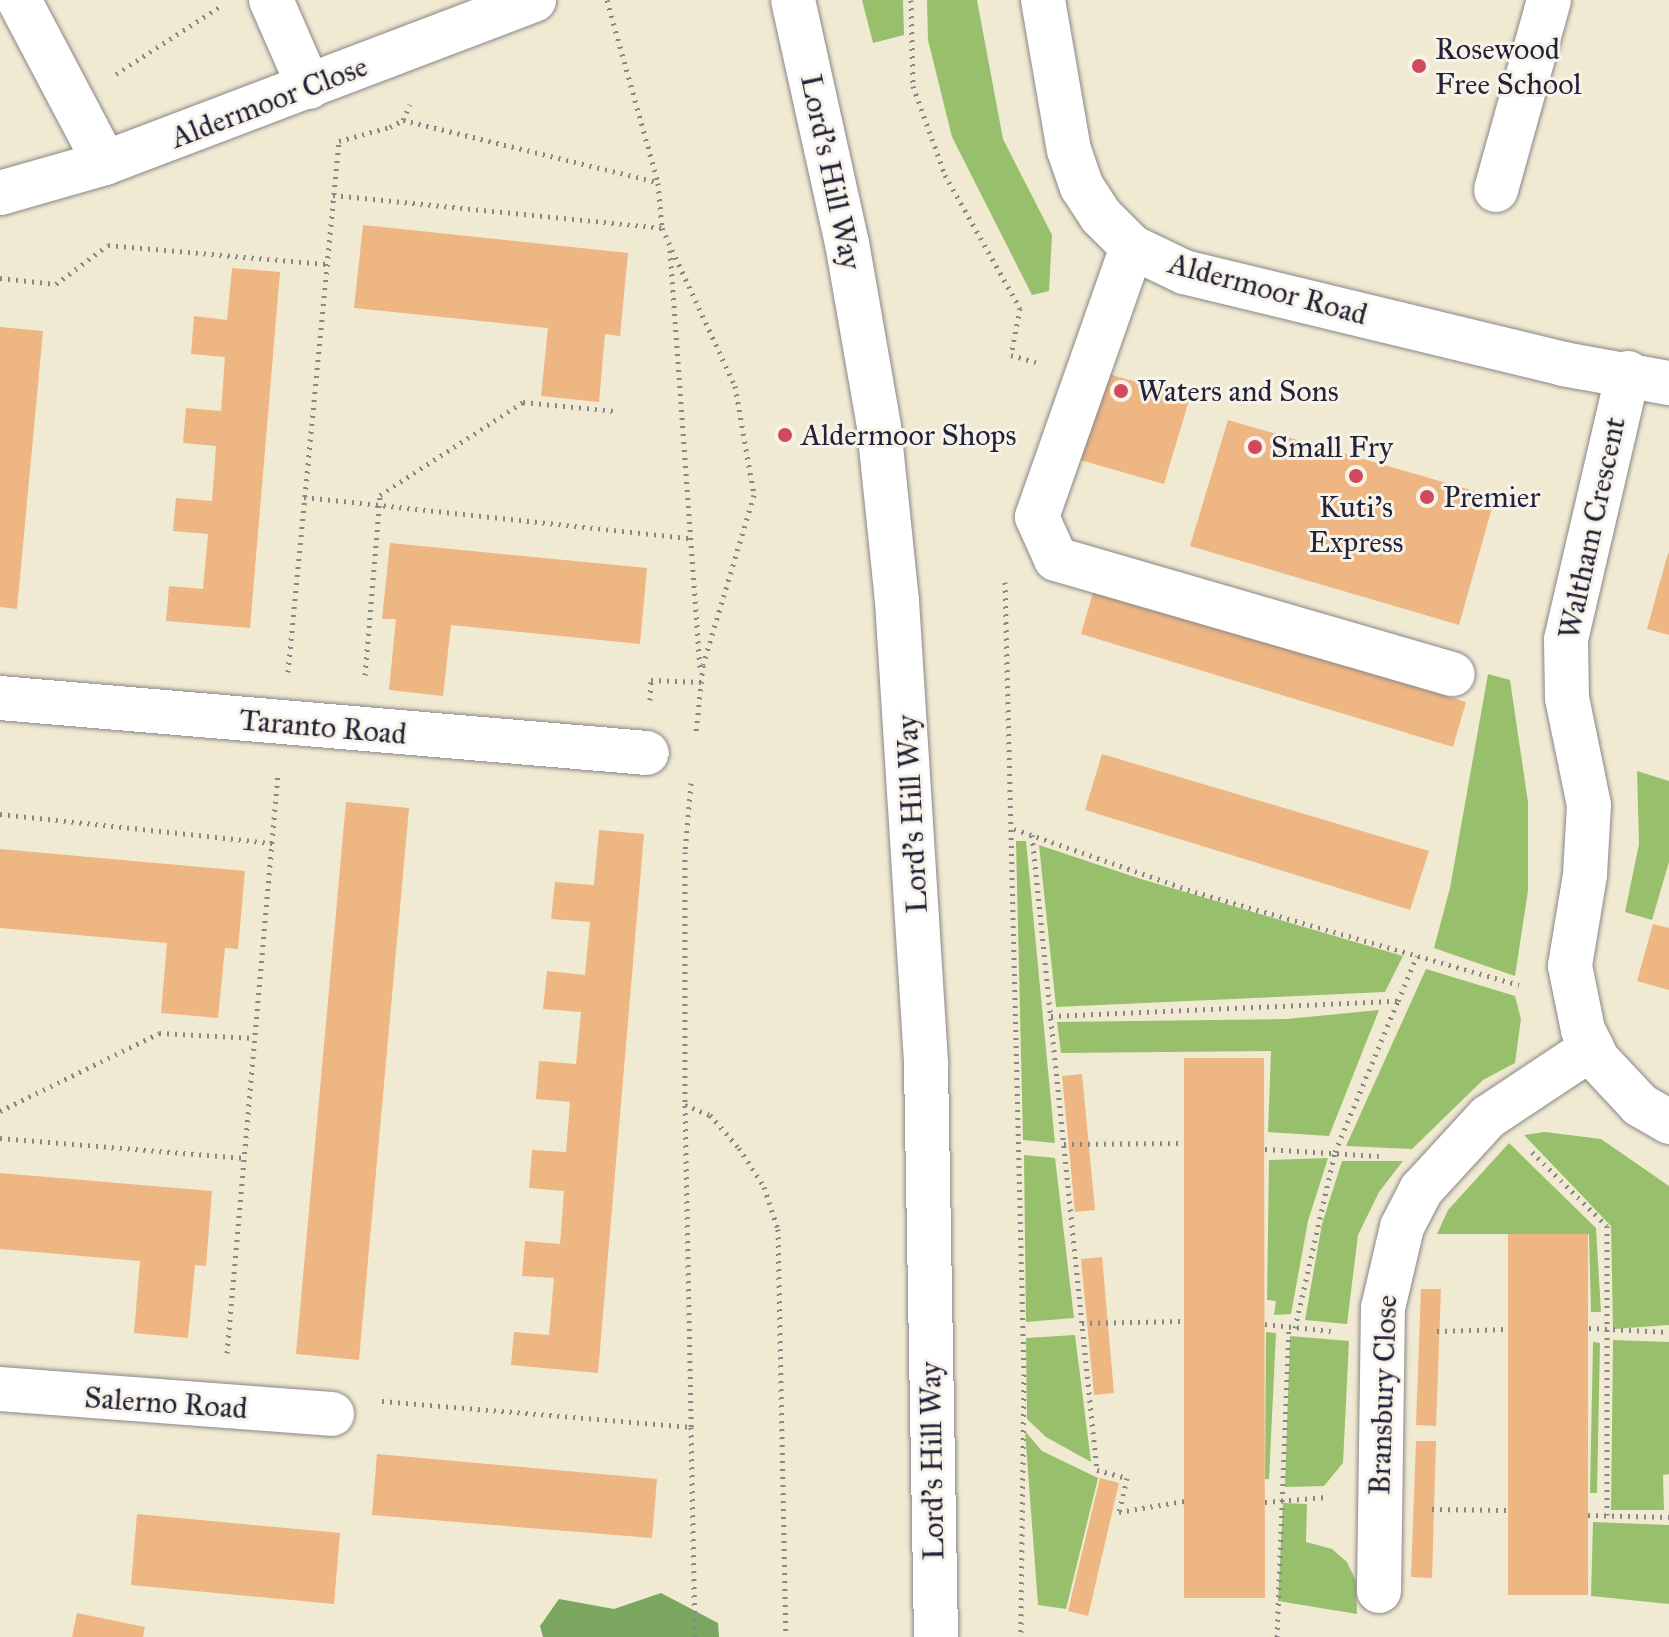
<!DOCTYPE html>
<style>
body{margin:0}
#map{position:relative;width:1669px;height:1637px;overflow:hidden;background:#f1ead3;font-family:"IM FELL Great Primer",serif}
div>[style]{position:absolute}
.green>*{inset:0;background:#98c06c}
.forest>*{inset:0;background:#7aa660}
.building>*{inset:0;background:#eeb683}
.path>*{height:5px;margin-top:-2.5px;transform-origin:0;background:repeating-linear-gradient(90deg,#8a8687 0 2px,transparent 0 8px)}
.roads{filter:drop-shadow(0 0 2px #8a8687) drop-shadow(0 0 2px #8a8687)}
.minor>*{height:44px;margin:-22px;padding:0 22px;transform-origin:22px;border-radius:22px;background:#fff}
.dots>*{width:22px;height:22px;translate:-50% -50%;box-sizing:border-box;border:4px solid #f7f3e8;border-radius:50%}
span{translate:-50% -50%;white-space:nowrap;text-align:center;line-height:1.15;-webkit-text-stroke:6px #f7f3e8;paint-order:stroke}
.poi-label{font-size:30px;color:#22223b}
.left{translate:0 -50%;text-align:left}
.street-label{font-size:30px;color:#22223b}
</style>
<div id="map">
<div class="green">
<div style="clip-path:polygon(862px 0,903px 0,904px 35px,873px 43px)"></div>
<div style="clip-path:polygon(927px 0,977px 0,1003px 139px,1052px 235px,1049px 291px,1032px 295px,952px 137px,928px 40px)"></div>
<div style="clip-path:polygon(1488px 674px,1510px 680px,1528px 802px,1528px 891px,1515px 976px,1434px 948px,1450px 888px)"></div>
<div style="clip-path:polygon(1637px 771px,1669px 781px,1669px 862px,1652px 920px,1625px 912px,1639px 844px)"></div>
<div style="clip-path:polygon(1016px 841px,1026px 841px,1055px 1143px,1023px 1140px)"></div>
<div style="clip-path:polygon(1039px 845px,1141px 879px,1403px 956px,1385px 992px,1056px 1007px)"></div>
<div style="clip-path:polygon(1426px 969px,1515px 996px,1521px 1019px,1515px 1063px,1483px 1080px,1412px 1149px,1346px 1146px)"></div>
<div style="clip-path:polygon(1379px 1010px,1329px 1136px,1268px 1132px,1271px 1051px,1061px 1053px,1057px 1022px,1287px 1019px)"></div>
<div style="clip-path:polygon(1545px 1132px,1601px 1139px,1669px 1186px,1669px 1325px,1613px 1329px,1611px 1226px,1524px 1135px)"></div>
<div style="clip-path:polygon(1509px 1143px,1596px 1228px,1601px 1312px,1591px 1312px,1589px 1234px,1437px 1234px,1448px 1210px)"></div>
<div style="clip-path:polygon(1024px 1155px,1055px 1158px,1074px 1318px,1026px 1322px)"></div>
<div style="clip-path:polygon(1328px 1158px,1308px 1221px,1291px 1314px,1274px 1315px,1276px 1301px,1267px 1300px,1269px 1160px)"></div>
<div style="clip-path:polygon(1342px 1161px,1403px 1161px,1379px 1192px,1358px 1235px,1347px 1324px,1305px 1320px,1322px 1224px)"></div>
<div style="clip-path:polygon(1266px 1332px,1276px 1333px,1269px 1479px,1265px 1479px)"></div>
<div style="clip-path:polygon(1075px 1335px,1091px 1462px,1046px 1437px,1027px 1419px,1026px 1338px)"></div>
<div style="clip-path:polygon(1290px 1336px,1349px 1341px,1343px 1463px,1324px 1486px,1285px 1487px)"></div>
<div style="clip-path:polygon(1613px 1340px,1669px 1342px,1669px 1474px,1663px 1475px,1664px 1510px,1611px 1510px)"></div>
<div style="clip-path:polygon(1593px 1342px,1600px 1343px,1597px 1493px,1590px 1493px)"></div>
<div style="clip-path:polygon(1025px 1431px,1042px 1451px,1098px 1478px,1066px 1609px,1038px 1605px)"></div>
<div style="clip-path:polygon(1283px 1503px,1307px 1504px,1306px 1542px,1332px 1549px,1347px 1562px,1356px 1581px,1357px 1614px,1278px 1601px)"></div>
<div style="clip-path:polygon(1593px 1522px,1669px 1525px,1669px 1604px,1591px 1596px)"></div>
</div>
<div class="forest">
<div style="clip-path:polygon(661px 1593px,718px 1623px,719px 1637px,543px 1637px,540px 1626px,559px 1599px,614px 1609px)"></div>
</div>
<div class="building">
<div style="clip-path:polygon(363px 225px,628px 253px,620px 336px,605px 334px,599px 402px,541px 396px,548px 328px,354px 308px)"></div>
<div style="clip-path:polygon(232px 268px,280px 272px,250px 628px,166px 621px,169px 586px,203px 589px,208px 534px,173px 531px,176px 498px,212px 501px,216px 446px,183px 443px,186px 408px,221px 411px,225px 357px,191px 354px,194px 316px,227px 320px)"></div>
<div style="clip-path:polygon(0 327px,43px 331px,17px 609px,0 607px)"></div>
<div style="clip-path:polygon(1105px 373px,1190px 397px,1164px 484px,1080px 460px)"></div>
<div style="clip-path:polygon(1228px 420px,1495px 497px,1459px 625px,1190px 546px)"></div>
<div style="clip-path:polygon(390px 543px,647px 568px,640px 644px,451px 625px,443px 696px,389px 690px,396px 619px,382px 619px)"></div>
<div style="clip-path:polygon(1668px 553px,1669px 554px,1669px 635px,1647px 629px)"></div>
<div style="clip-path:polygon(1094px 589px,1466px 702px,1453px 747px,1081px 634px)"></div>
<div style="clip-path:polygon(1102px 754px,1429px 851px,1410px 910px,1085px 810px)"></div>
<div style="clip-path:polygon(346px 802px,409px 808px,359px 1360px,296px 1354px)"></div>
<div style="clip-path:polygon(599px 830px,644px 834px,598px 1373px,511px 1365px,514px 1332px,549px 1335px,554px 1278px,522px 1276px,525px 1241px,560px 1244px,564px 1191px,529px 1188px,532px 1150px,566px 1152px,570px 1102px,536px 1099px,539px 1061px,576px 1064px,581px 1012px,543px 1009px,547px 971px,585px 975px,590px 922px,551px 919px,555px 882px,594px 885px)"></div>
<div style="clip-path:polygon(0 849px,245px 871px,238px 949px,225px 948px,218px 1018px,161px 1013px,167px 943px,0 928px)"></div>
<div style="clip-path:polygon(1653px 924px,1669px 928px,1669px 990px,1637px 981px)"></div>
<div style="clip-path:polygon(1184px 1058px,1264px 1058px,1265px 1598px,1184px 1598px)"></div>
<div style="clip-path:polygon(1082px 1074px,1095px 1210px,1075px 1212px,1062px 1076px)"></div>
<div style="clip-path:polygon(0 1173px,212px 1191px,206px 1266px,195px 1265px,188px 1338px,134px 1333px,140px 1261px,0 1249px)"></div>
<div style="clip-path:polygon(1508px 1234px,1588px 1234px,1588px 1595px,1508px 1595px)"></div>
<div style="clip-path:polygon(1102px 1257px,1114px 1393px,1094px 1395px,1081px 1259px)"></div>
<div style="clip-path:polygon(1421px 1289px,1441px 1289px,1436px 1426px,1416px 1425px)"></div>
<div style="clip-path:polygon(1416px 1441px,1436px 1441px,1432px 1578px,1411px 1577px)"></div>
<div style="clip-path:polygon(377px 1454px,657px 1479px,652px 1538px,372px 1515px)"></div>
<div style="clip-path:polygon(1100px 1478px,1119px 1483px,1088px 1616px,1068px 1611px)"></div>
<div style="clip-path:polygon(137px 1514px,340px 1533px,334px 1604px,131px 1585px)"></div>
<div style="clip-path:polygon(77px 1613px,145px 1627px,143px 1637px,72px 1637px)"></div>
</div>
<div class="path">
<div style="left:607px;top:0;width:190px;rotate:74.4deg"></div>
<div style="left:658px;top:183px;width:45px;rotate:84.9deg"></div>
<div style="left:662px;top:228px;width:174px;rotate:65.2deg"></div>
<div style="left:735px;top:386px;width:111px;rotate:80.1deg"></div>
<div style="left:754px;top:495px;width:177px;rotate:106.7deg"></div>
<div style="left:703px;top:665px;width:68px;rotate:95.9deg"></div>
<div style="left:911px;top:0;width:86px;rotate:88.7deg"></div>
<div style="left:913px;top:86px;width:95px;rotate:70.2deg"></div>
<div style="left:945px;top:175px;width:153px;rotate:60.6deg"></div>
<div style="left:1020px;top:308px;width:48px;rotate:100.8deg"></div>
<div style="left:1011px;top:355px;width:26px;rotate:16deg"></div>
<div style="left:116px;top:74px;width:123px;rotate:-33deg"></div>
<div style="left:403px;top:120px;width:261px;rotate:13.7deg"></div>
<div style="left:333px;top:195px;width:331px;rotate:5.7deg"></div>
<div style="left:670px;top:250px;width:422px;rotate:85.9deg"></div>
<div style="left:0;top:278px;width:56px;rotate:6.1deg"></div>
<div style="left:56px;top:284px;width:65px;rotate:-36.9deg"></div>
<div style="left:108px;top:245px;width:219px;rotate:5deg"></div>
<div style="left:304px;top:497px;width:387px;rotate:6.1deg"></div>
<div style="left:1005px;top:582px;width:792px;rotate:88.63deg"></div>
<div style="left:1024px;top:1374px;width:263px;rotate:90.7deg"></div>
<div style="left:288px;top:672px;width:533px;rotate:-84.51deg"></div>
<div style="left:339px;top:141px;width:53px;rotate:-15.4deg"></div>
<div style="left:390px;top:127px;width:15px;rotate:-28deg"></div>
<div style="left:403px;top:120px;width:17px;rotate:-66deg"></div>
<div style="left:365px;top:675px;width:181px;rotate:-85.2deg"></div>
<div style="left:380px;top:495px;width:171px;rotate:-33deg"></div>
<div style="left:523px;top:402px;width:91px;rotate:5.6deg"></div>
<div style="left:650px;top:700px;width:20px;rotate:-87deg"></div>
<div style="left:651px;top:680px;width:50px;rotate:2.3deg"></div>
<div style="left:691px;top:783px;width:69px;rotate:95deg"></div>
<div style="left:685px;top:852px;width:253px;rotate:90deg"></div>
<div style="left:685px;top:1105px;width:27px;rotate:22deg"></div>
<div style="left:710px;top:1115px;width:44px;rotate:48.7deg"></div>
<div style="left:739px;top:1148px;width:46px;rotate:57.3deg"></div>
<div style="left:764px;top:1187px;width:44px;rotate:71.6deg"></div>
<div style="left:778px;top:1229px;width:408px;rotate:88.9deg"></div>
<div style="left:0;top:814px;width:274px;rotate:6.1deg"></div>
<div style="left:1014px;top:829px;width:192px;rotate:19.2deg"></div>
<div style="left:1195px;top:892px;width:337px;rotate:16deg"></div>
<div style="left:1032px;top:835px;width:638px;rotate:84.16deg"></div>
<div style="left:1097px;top:1470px;width:31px;rotate:15deg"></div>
<div style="left:1127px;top:1478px;width:35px;rotate:103deg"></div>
<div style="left:1119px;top:1512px;width:66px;rotate:-9.6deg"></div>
<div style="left:1051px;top:1016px;width:347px;rotate:-2.5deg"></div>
<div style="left:1398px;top:1001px;width:49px;rotate:-67.1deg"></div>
<div style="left:685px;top:1105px;width:322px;rotate:88.9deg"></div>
<div style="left:0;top:1111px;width:177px;rotate:-26.1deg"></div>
<div style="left:159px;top:1033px;width:96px;rotate:3deg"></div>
<div style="left:0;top:1138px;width:245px;rotate:4.7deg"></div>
<div style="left:1064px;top:1144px;width:120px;rotate:-0.5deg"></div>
<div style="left:1265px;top:1149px;width:114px;rotate:3.5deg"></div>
<div style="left:1532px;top:1152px;width:105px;rotate:44.6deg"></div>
<div style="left:1607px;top:1226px;width:289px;rotate:90deg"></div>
<div style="left:1082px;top:1323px;width:102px;rotate:-1.1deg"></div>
<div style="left:1265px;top:1324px;width:66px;rotate:6.1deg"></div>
<div style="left:1295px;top:1328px;width:180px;rotate:-77.2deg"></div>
<div style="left:1335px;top:1152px;width:164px;rotate:-67.4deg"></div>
<div style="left:1589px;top:1328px;width:80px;rotate:2.9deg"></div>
<div style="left:1437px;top:1331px;width:72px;rotate:-1.6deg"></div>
<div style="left:227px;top:1353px;width:582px;rotate:-84.97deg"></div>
<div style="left:382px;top:1401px;width:310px;rotate:4.8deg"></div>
<div style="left:691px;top:1427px;width:210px;rotate:88.9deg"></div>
<div style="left:1265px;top:1502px;width:62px;rotate:-4.6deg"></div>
<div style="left:1432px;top:1509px;width:76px;rotate:0.8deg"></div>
<div style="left:1588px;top:1515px;width:81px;rotate:1.4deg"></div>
<div style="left:1277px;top:1637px;width:309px;rotate:-87.8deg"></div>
</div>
<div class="roads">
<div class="minor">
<div style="left:19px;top:0;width:184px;rotate:62.2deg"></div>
<div style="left:271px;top:0;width:95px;rotate:66.4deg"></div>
<div style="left:793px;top:0;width:249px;rotate:77.5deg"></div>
<div style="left:847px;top:243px;width:187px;rotate:80.1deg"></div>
<div style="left:879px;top:427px;width:175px;rotate:84.1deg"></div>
<div style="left:897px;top:601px;width:464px;rotate:86.4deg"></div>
<div style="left:926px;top:1064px;width:573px;rotate:89deg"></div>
<div style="left:1043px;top:0;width:152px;rotate:80.2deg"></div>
<div style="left:1069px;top:150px;width:39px;rotate:71deg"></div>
<div style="left:1082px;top:187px;width:35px;rotate:57deg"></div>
<div style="left:1101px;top:216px;width:44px;rotate:45deg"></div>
<div style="left:1132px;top:247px;width:58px;rotate:25.7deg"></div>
<div style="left:1184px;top:272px;width:390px;rotate:13.6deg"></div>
<div style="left:1563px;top:364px;width:108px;rotate:10.2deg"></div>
<div style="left:1496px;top:190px;width:197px;rotate:-74.4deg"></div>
<div style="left:0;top:193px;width:109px;rotate:-15.9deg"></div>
<div style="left:105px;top:163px;width:459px;rotate:-20.8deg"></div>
<div style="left:1132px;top:247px;width:286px;rotate:109.4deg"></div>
<div style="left:1037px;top:517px;width:46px;rotate:65.7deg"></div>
<div style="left:1056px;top:559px;width:413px;rotate:16.2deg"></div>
<div style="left:1628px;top:373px;width:274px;rotate:103.1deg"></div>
<div style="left:1566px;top:640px;width:58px;rotate:89deg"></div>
<div style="left:1567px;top:698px;width:109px;rotate:78.4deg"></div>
<div style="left:1589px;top:805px;width:70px;rotate:93.3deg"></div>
<div style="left:1585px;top:875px;width:92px;rotate:99.4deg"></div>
<div style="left:1570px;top:966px;width:65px;rotate:78.5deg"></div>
<div style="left:1583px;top:1030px;width:32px;rotate:64deg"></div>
<div style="left:1597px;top:1059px;width:63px;rotate:46.9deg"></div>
<div style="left:1640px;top:1105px;width:34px;rotate:30deg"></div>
<div style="left:0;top:698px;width:649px;rotate:4.86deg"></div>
<div style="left:0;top:1389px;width:333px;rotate:4.3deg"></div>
<div style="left:1379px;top:1591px;width:283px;rotate:-89.2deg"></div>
<div style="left:1383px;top:1308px;width:83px;rotate:-76.8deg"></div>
<div style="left:1402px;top:1227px;width:42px;rotate:-62.8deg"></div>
<div style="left:1421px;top:1190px;width:99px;rotate:-47.5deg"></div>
<div style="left:1488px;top:1117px;width:125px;rotate:-33.6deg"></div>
</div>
</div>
<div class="dots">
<div style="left:1419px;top:66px;background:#d1495b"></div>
<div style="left:1121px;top:391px;background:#d1495b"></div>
<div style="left:785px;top:435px;background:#d1495b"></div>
<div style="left:1255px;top:447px;background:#d1495b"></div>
<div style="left:1356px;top:476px;background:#d1495b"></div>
<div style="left:1427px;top:497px;background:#d1495b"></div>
</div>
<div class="poi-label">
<span class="left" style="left:1435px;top:66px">Rosewood<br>Free School</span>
<span class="left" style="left:1137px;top:391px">Waters and Sons</span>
<span class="left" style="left:801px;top:435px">Aldermoor Shops</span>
<span class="left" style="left:1271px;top:447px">Small Fry</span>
<span class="left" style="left:1443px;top:497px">Premier</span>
<span style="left:1356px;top:524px">Kuti's<br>Express</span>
</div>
<div class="street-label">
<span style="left:269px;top:102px;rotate:-21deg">Aldermoor Close</span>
<span style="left:831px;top:172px;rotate:78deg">Lord's Hill Way</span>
<span style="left:1268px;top:289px;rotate:15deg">Aldermoor Road</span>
<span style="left:1592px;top:528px;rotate:-78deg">Waltham Crescent</span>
<span style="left:323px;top:727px;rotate:5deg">Taranto Road</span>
<span style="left:912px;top:814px;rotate:-93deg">Lord's Hill Way</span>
<span style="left:1383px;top:1395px;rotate:-88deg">Bransbury Close</span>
<span style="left:166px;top:1403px;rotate:4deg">Salerno Road</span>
<span style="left:932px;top:1461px;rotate:-91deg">Lord's Hill Way</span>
</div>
</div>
